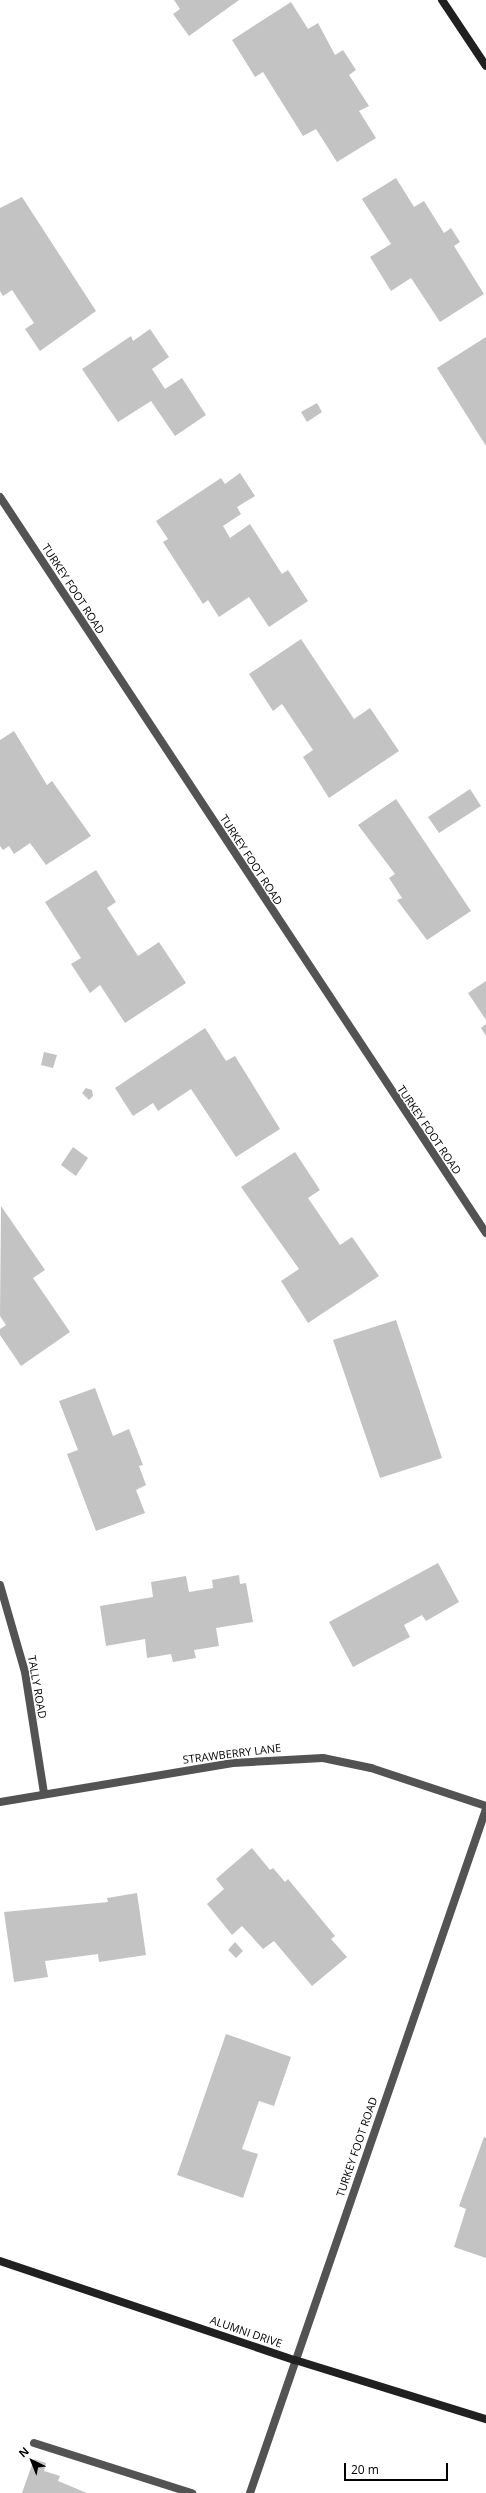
<!DOCTYPE html>
<style>
body{margin:0}
#map{position:relative;width:486px;height:2493px;overflow:hidden;background:#fff;font-family:"Open Sans",sans-serif}
div>[style]{position:absolute}
.building>*{inset:0;background:#c3c3c3}
.lane>*{height:8px;margin:-4px;padding:0 4px;transform-origin:4px;border-radius:4px;background:#535353}
.street>*{height:8px;margin:-4px;padding:0 4px;transform-origin:4px;border-radius:4px;background:#535353}
.secondary>*{height:8px;margin:-4px;padding:0 4px;transform-origin:4px;border-radius:4px;background:#202020}
span{translate:-50% -50%;white-space:nowrap;text-align:center;line-height:1.15;-webkit-text-stroke:3px #fff;paint-order:stroke}
.street-label{font-size:11px;color:#000}
.north{position:absolute;left:12px;top:2441px;width:40px;height:40px;-webkit-text-stroke:3px #fff;paint-order:stroke;rotate:317deg;font-size:11px;font-weight:700;line-height:16px;text-align:center;color:#000}
.north::after{content:'';display:block;margin:auto;width:14px;height:18px;background:#000;clip-path:polygon(50% 0,100% 100%,50% 72%,0 100%)}
.scale{position:absolute;left:344px;top:2463px;width:104px;height:18px;box-sizing:border-box;border:2px solid #000;border-top:0;padding-left:5px;font-size:12px;line-height:14px;white-space:nowrap;color:#000;-webkit-text-stroke:3px #fff;paint-order:stroke}
</style>
<div id="map">
<div class="building">
<div style="clip-path:polygon(174px 0,239px 0,189px 36px,173px 14px,180px 9px)"></div>
<div style="clip-path:polygon(291px 2px,308px 29px,318px 23px,335px 55px,343px 50px,356px 70px,349px 75px,369px 106px,359px 111px,376px 138px,337px 162px,316px 129px,303px 136px,263px 72px,255px 77px,232px 40px)"></div>
<div style="clip-path:polygon(396px 178px,414px 207px,424px 201px,444px 233px,451px 228px,460px 242px,454px 246px,484px 294px,440px 322px,411px 278px,391px 291px,370px 257px,391px 244px,362px 199px)"></div>
<div style="clip-path:polygon(22px 197px,96px 311px,40px 351px,25px 329px,34px 323px,12px 290px,3px 296px,0 291px,0 208px)"></div>
<div style="clip-path:polygon(150px 329px,169px 357px,152px 369px,165px 389px,182px 378px,206px 415px,175px 436px,151px 401px,118px 422px,82px 369px,131px 336px,133px 341px)"></div>
<div style="clip-path:polygon(486px 337px,486px 446px,437px 368px)"></div>
<div style="clip-path:polygon(317px 403px,322px 412px,307px 422px,301px 412px)"></div>
<div style="clip-path:polygon(240px 473px,255px 496px,237px 507px,241px 514px,223px 526px,230px 538px,250px 524px,282px 574px,288px 570px,308px 601px,269px 627px,249px 597px,219px 617px,208px 600px,203px 604px,163px 542px,168px 539px,156px 521px,221px 478px,225px 484px)"></div>
<div style="clip-path:polygon(301px 639px,354px 719px,370px 708px,399px 751px,329px 798px,303px 757px,313px 750px,282px 704px,273px 711px,249px 674px)"></div>
<div style="clip-path:polygon(14px 731px,47px 785px,52px 781px,91px 836px,46px 865px,30px 843px,14px 854px,9px 846px,3px 850px,0 846px,0 740px)"></div>
<div style="clip-path:polygon(470px 789px,481px 806px,439px 833px,428px 817px)"></div>
<div style="clip-path:polygon(396px 799px,471px 911px,427px 940px,397px 900px,402px 898px,389px 878px,395px 874px,358px 825px)"></div>
<div style="clip-path:polygon(96px 870px,116px 902px,107px 908px,138px 956px,159px 942px,186px 983px,125px 1023px,100px 985px,90px 993px,71px 964px,81px 958px,45px 902px)"></div>
<div style="clip-path:polygon(486px 981px,486px 1020px,468px 993px)"></div>
<div style="clip-path:polygon(486px 1024px,486px 1036px,481px 1028px)"></div>
<div style="clip-path:polygon(205px 1028px,226px 1061px,235px 1056px,280px 1129px,236px 1157px,191px 1089px,158px 1111px,153px 1103px,133px 1116px,115px 1088px)"></div>
<div style="clip-path:polygon(44px 1052px,57px 1055px,53px 1068px,41px 1065px)"></div>
<div style="clip-path:polygon(86px 1088px,92px 1090px,93px 1096px,89px 1100px,82px 1093px)"></div>
<div style="clip-path:polygon(73px 1147px,88px 1158px,76px 1176px,61px 1165px)"></div>
<div style="clip-path:polygon(295px 1152px,320px 1190px,308px 1198px,340px 1245px,352px 1237px,379px 1276px,308px 1323px,281px 1281px,299px 1269px,241px 1187px)"></div>
<div style="clip-path:polygon(1px 1206px,45px 1270px,33px 1278px,70px 1332px,21px 1366px,0 1335px,0 1329px,6px 1325px,0 1316px)"></div>
<div style="clip-path:polygon(396px 1320px,442px 1458px,380px 1478px,333px 1340px)"></div>
<div style="clip-path:polygon(95px 1388px,113px 1436px,129px 1429px,143px 1465px,139px 1466px,146px 1485px,136px 1490px,145px 1513px,96px 1531px,67px 1454px,78px 1450px,59px 1401px)"></div>
<div style="clip-path:polygon(438px 1563px,459px 1602px,426px 1621px,422px 1615px,404px 1625px,410px 1637px,353px 1667px,329px 1622px)"></div>
<div style="clip-path:polygon(239px 1575px,240px 1584px,246px 1583px,253px 1622px,216px 1628px,219px 1646px,194px 1650px,196px 1658px,173px 1662px,171px 1654px,147px 1658px,145px 1639px,106px 1646px,100px 1606px,153px 1597px,151px 1582px,186px 1576px,189px 1592px,213px 1588px,212px 1580px)"></div>
<div style="clip-path:polygon(252px 1848px,270px 1870px,273px 1868px,285px 1882px,288px 1879px,335px 1936px,331px 1939px,347px 1957px,312px 1986px,274px 1941px,263px 1949px,242px 1926px,232px 1935px,207px 1904px,224px 1889px,216px 1879px)"></div>
<div style="clip-path:polygon(137px 1893px,146px 1955px,99px 1962px,98px 1954px,45px 1961px,48px 1977px,14px 1982px,4px 1912px,108px 1902px,107px 1898px)"></div>
<div style="clip-path:polygon(235px 1942px,243px 1951px,236px 1958px,228px 1950px)"></div>
<div style="clip-path:polygon(226px 2034px,291px 2057px,274px 2106px,259px 2101px,242px 2149px,258px 2154px,243px 2198px,177px 2175px)"></div>
<div style="clip-path:polygon(484px 2137px,486px 2138px,486px 2258px,454px 2247px,466px 2209px,459px 2206px)"></div>
<div style="clip-path:polygon(34px 2459px,46px 2463px,44px 2471px,60px 2476px,58px 2481px,87px 2493px,22px 2493px)"></div>
</div>
<div class="lane">
<div style="left:34px;top:2443px;width:166px;rotate:17.6deg"></div>
</div>
<div class="street">
<div style="left:0;top:497px;width:882px;rotate:56.56deg"></div>
<div style="left:0;top:1585px;width:91px;rotate:74deg"></div>
<div style="left:25px;top:1672px;width:123px;rotate:81.1deg"></div>
<div style="left:0;top:1802px;width:236px;rotate:-9.5deg"></div>
<div style="left:233px;top:1763px;width:90px;rotate:-3.2deg"></div>
<div style="left:323px;top:1758px;width:49px;rotate:11.8deg"></div>
<div style="left:371px;top:1768px;width:121px;rotate:18.3deg"></div>
<div style="left:250px;top:2493px;width:724px;rotate:-70.96deg"></div>
</div>
<div class="secondary">
<div style="left:442px;top:0;width:79px;rotate:56.3deg"></div>
<div style="left:0;top:2261px;width:311px;rotate:18.6deg"></div>
<div style="left:295px;top:2360px;width:200px;rotate:17.2deg"></div>
</div>
<div class="street-label">
<span style="left:73px;top:589px;rotate:57deg">TURKEY FOOT ROAD</span>
<span style="left:251px;top:860px;rotate:57deg">TURKEY FOOT ROAD</span>
<span style="left:429px;top:1130px;rotate:56deg">TURKEY FOOT ROAD</span>
<span style="left:37px;top:1687px;rotate:80deg">TALLY ROAD</span>
<span style="left:232px;top:1754px;rotate:-7deg">STRAWBERRY LANE</span>
<span style="left:357px;top:2147px;rotate:-71deg">TURKEY FOOT ROAD</span>
<span style="left:246px;top:2332px;rotate:19deg">ALUMNI DRIVE</span>
</div>
<div class="north">N</div>
<div class="scale">20 m</div>
</div>
